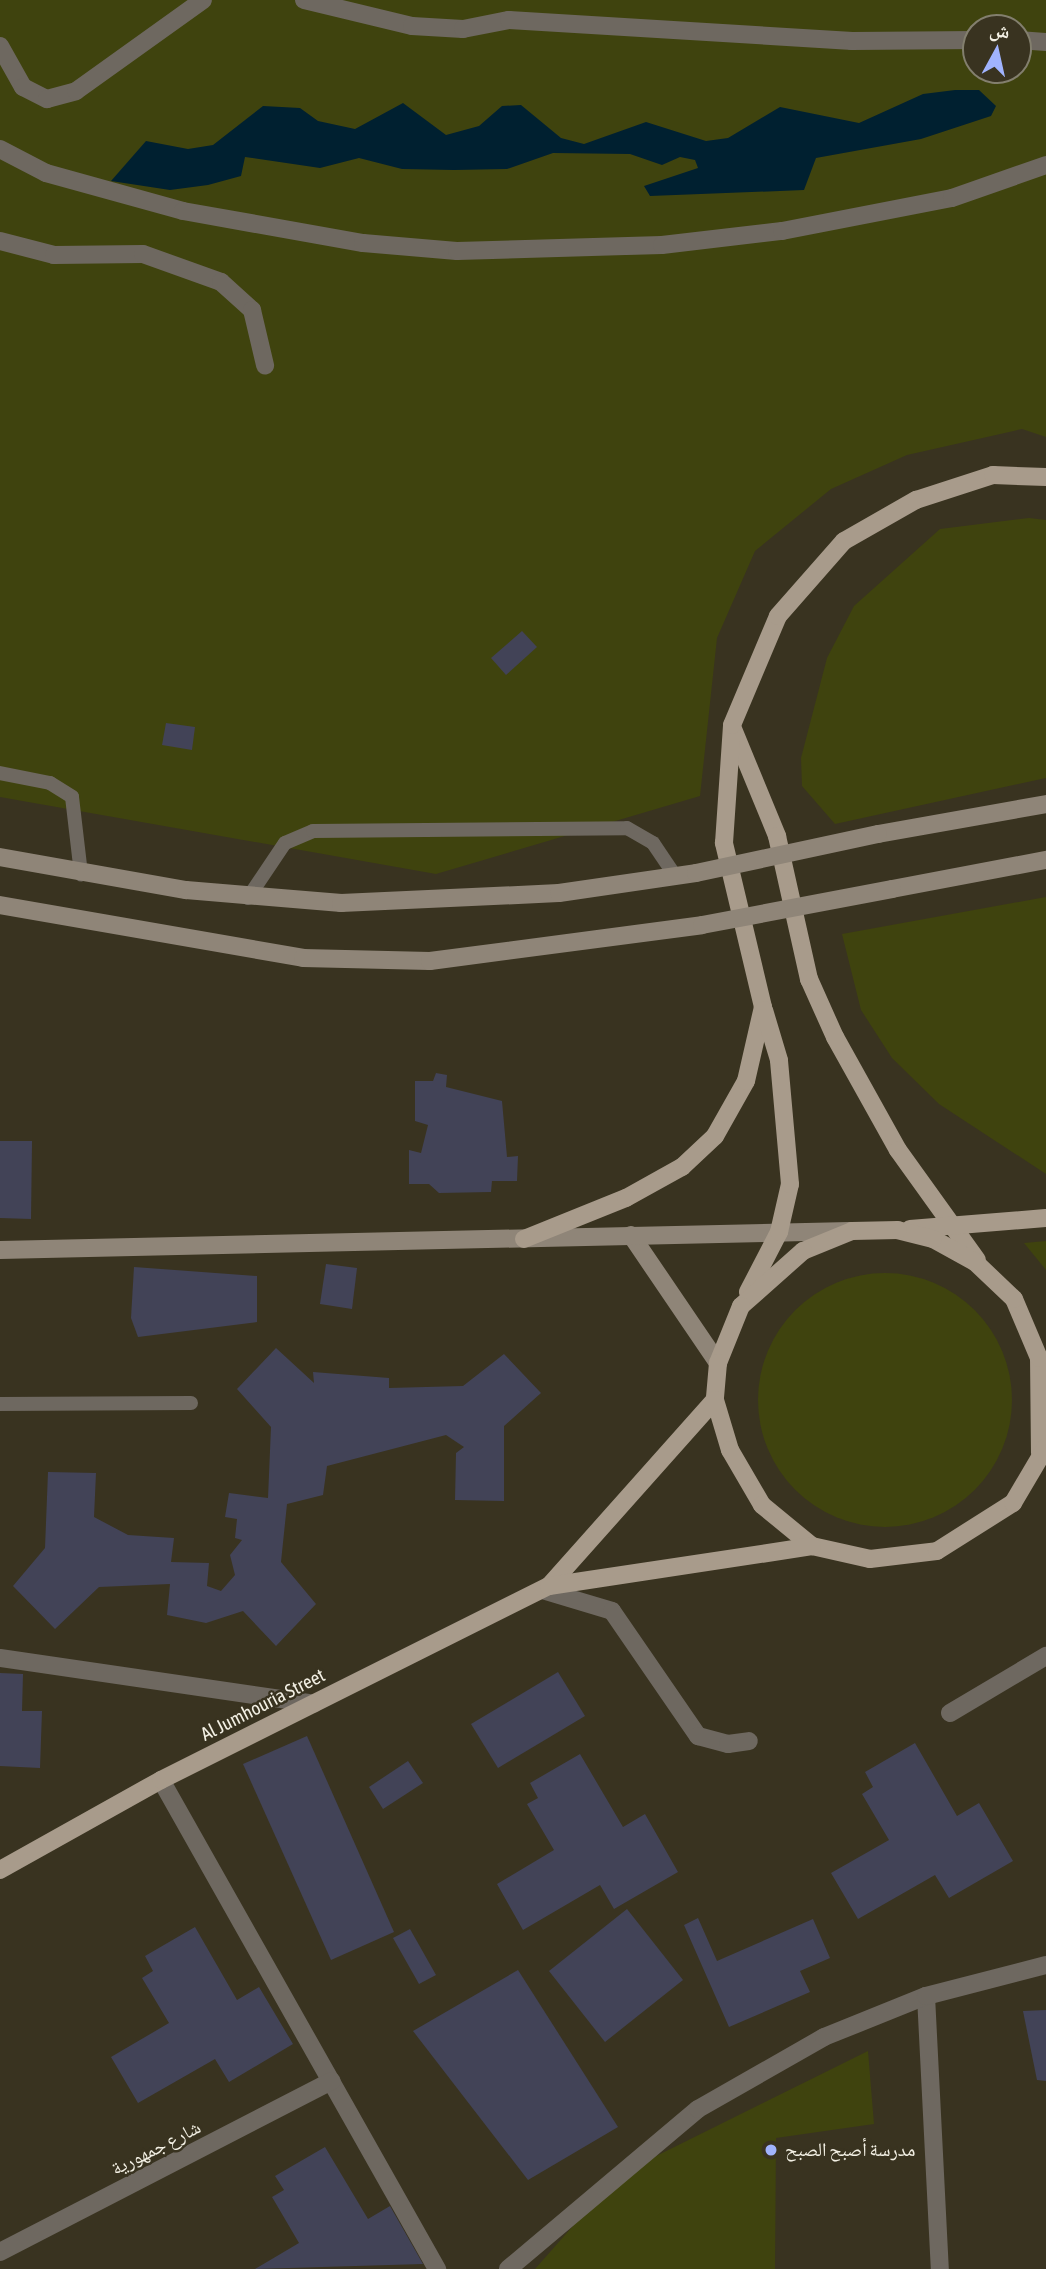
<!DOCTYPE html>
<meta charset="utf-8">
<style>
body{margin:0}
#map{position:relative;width:1046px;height:2269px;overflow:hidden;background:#393320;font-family:"Asap Condensed","Noto Naskh Arabic",sans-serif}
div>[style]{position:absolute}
.green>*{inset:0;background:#3f430e}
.round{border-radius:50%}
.water>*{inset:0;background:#002030}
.building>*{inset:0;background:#424357}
.lane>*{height:14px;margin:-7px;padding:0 7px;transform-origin:7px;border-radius:7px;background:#6e6860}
.street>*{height:18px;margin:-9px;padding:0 9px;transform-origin:9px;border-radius:9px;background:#6e6860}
.secondary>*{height:18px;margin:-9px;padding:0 9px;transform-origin:9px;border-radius:9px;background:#8f8578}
.primary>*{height:18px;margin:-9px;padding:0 9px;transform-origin:9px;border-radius:9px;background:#a89b8b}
.secondary-bridge>*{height:18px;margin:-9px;padding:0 9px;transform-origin:9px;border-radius:9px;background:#8f8578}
.dots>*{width:19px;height:19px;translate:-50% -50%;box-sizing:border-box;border:4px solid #393320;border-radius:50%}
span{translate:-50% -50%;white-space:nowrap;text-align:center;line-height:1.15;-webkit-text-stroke:5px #393320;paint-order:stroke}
.street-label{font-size:19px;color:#f3f0e4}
.poi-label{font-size:19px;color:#f3f0e4}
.left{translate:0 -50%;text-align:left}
.north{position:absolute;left:962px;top:14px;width:70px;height:70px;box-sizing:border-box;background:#393320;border:2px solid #837f6e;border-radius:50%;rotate:8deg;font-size:19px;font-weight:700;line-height:28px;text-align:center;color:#f3f0e4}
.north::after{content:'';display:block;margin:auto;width:24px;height:32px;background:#a0b3fd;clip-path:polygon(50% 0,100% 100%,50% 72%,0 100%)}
</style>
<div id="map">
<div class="green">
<div style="clip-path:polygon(evenodd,0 0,1046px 0,1046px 437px,1022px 429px,907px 455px,831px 489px,755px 551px,717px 638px,700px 796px,436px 874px,0 797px,0 0,976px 28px,1018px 28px,1018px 70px,976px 70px,976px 28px)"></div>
<div style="clip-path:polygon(1029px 518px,1046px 520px,1046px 778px,835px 824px,802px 786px,801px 758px,827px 658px,854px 606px,940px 529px)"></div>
<div style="clip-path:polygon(1046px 897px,1046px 1174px,939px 1104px,892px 1058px,861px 1010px,842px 934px)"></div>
<div style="clip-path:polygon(1046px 1241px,1046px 1270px,1024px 1243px)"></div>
<div class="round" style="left:758px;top:1273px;width:254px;height:254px"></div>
<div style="clip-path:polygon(868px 2051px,874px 2124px,776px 2138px,775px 2269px,535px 2269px,618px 2175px)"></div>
</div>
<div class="water">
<div style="clip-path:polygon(955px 90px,979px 90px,996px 106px,991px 116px,921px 139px,816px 158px,804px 190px,650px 196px,644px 186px,698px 168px,695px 160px,680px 157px,662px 165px,630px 154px,553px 153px,507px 169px,454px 170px,402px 169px,359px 158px,320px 168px,245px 157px,241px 176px,208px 185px,170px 190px,111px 181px,146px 141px,188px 149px,213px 145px,263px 106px,300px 108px,318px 121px,355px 129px,403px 103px,446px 135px,479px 126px,502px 106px,521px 105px,561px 138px,584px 144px,646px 122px,706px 141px,728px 138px,780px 107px,859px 123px,923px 94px)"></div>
</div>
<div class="building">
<div style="clip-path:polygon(522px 631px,537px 647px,506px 675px,491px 658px)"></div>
<div style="clip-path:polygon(166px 723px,195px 727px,192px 750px,162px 745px)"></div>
<div style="clip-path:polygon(436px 1073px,447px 1075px,446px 1087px,502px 1101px,507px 1157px,518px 1156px,517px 1181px,492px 1181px,491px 1192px,439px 1193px,429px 1184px,409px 1184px,409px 1150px,421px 1153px,428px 1125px,415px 1121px,415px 1081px,433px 1081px)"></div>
<div style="clip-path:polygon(0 1141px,32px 1141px,31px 1219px,0 1218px)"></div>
<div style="clip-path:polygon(326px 1264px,357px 1268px,352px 1309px,320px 1304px)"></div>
<div style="clip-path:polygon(134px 1267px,257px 1276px,257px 1322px,138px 1337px,131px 1318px)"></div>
<div style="clip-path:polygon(276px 1348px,314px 1383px,313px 1372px,389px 1378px,389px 1388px,463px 1386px,504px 1354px,541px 1393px,504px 1426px,504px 1501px,455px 1500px,456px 1453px,464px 1447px,446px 1435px,327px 1466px,323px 1495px,287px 1504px,281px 1562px,316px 1604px,276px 1646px,243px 1611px,206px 1623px,167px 1615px,170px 1584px,99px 1587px,55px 1629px,13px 1586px,45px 1548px,48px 1472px,96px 1473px,94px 1517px,128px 1535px,174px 1538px,171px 1562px,209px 1563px,207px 1586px,221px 1591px,235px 1575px,230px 1555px,242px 1540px,235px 1538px,237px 1519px,225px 1517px,229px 1493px,268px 1498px,271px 1427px,237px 1389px)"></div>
<div style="clip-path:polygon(558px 1672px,585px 1716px,498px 1768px,471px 1724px)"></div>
<div style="clip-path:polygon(0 1673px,23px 1674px,22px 1711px,42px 1711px,40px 1768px,0 1766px)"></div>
<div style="clip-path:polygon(307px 1736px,394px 1932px,331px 1960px,243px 1764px)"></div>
<div style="clip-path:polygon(915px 1743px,957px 1816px,979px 1803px,1013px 1861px,949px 1898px,935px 1875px,858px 1919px,831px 1873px,889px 1840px,862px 1794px,873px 1787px,865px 1772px)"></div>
<div style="clip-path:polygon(580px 1754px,623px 1827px,645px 1814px,678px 1872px,614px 1909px,600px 1885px,523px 1930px,497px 1884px,554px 1850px,527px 1804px,538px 1798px,530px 1783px)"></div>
<div style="clip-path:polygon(408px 1761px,423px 1783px,383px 1809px,369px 1787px)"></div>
<div style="clip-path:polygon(627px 1909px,683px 1980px,605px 2042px,549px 1971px)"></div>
<div style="clip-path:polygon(698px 1918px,717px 1961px,813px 1919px,830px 1958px,800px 1971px,810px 1992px,729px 2027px,684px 1925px)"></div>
<div style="clip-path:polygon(195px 1927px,237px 2000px,259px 1987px,293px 2044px,229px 2082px,215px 2059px,138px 2103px,111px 2057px,169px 2023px,142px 1978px,153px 1971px,145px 1956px)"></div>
<div style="clip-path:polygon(410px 1929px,436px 1975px,419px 1984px,393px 1938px)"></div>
<div style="clip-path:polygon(518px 1970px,618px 2127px,528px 2180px,413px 2031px)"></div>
<div style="clip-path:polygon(1046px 2010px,1046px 2081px,1037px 2080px,1023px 2011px)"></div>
<div style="clip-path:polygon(325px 2147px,368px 2219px,390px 2206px,423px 2264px,255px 2269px,299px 2243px,272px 2197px,284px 2190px,275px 2176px)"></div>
</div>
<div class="lane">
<div style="left:0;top:773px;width:51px;rotate:11.3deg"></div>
<div style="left:50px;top:783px;width:26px;rotate:32deg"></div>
<div style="left:72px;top:797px;width:78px;rotate:83.3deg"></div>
<div style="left:248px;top:898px;width:66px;rotate:-56.1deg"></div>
<div style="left:285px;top:843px;width:30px;rotate:-23deg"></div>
<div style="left:313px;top:831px;width:314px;rotate:-0.5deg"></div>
<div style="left:627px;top:828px;width:30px;rotate:30deg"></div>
<div style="left:653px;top:843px;width:40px;rotate:56deg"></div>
<div style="left:0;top:1404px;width:191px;rotate:-0.3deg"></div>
</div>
<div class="street">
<div style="left:304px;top:0;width:111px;rotate:13.5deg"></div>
<div style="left:412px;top:26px;width:51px;rotate:3.4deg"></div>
<div style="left:463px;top:29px;width:47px;rotate:-11.1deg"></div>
<div style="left:509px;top:20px;width:344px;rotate:3.5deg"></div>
<div style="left:852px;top:41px;width:124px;rotate:-0.5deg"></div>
<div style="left:1018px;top:40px;width:28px;rotate:4deg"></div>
<div style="left:0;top:46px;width:47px;rotate:60.7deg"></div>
<div style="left:23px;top:87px;width:27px;rotate:27deg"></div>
<div style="left:47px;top:99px;width:30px;rotate:-15deg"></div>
<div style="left:76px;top:91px;width:156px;rotate:-35.6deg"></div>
<div style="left:0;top:149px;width:52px;rotate:27.6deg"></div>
<div style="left:46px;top:173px;width:142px;rotate:15.5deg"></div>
<div style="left:183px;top:211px;width:183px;rotate:10.1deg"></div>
<div style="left:363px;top:243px;width:94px;rotate:4.9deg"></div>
<div style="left:457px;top:251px;width:205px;rotate:-1.7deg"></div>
<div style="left:662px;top:245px;width:121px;rotate:-6.7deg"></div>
<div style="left:782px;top:231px;width:173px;rotate:-11deg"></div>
<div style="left:952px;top:198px;width:100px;rotate:-19.3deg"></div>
<div style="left:0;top:241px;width:56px;rotate:14.5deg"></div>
<div style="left:54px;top:255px;width:89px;rotate:-0.6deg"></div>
<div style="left:143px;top:254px;width:83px;rotate:19.7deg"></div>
<div style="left:221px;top:282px;width:42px;rotate:42.1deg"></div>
<div style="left:252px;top:310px;width:57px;rotate:76.7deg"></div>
<div style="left:542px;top:1590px;width:73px;rotate:16.7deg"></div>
<div style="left:612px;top:1611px;width:152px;rotate:55.5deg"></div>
<div style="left:698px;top:1736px;width:31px;rotate:15deg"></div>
<div style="left:728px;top:1744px;width:21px;rotate:-8deg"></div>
<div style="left:0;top:1658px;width:317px;rotate:8.3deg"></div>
<div style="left:950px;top:1713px;width:112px;rotate:-30.7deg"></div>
<div style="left:161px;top:1780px;width:562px;rotate:60.56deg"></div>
<div style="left:926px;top:1996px;width:273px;rotate:87.1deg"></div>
<div style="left:0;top:2252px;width:373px;rotate:-27.3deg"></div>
<div style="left:508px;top:2269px;width:248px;rotate:-40.1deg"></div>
<div style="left:698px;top:2109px;width:145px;rotate:-29.7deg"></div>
<div style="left:824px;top:2037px;width:110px;rotate:-21.9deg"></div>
<div style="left:926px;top:1996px;width:124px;rotate:-14.5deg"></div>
</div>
<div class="secondary">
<div style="left:878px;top:834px;width:171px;rotate:-10.1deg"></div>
<div style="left:0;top:857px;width:189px;rotate:10.1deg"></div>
<div style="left:186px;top:890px;width:156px;rotate:4.8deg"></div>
<div style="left:341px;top:903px;width:218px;rotate:-2.6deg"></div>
<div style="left:559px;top:893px;width:138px;rotate:-8.3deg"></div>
<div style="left:892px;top:889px;width:157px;rotate:-10.7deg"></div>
<div style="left:0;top:905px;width:308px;rotate:9.9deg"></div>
<div style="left:303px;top:958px;width:127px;rotate:1.4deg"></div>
<div style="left:430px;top:961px;width:274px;rotate:-7.5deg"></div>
<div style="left:631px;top:1235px;width:155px;rotate:55.8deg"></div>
<div style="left:0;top:1250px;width:850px;rotate:-1.28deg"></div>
</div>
<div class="primary">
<div style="left:733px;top:729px;width:116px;rotate:67.6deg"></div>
<div style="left:777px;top:836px;width:147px;rotate:77.4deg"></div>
<div style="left:809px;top:979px;width:64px;rotate:65.9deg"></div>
<div style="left:835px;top:1037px;width:129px;rotate:60.9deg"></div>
<div style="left:898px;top:1150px;width:135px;rotate:54.3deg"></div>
<div style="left:910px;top:1229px;width:136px;rotate:-4.6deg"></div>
<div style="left:524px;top:1239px;width:110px;rotate:-21.9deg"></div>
<div style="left:626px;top:1198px;width:64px;rotate:-29deg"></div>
<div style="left:682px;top:1167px;width:45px;rotate:-43.2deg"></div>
<div style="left:715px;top:1136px;width:63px;rotate:-60.6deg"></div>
<div style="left:746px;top:1081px;width:76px;rotate:-77.1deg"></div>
<div style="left:763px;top:1007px;width:169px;rotate:-103.4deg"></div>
<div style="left:724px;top:843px;width:118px;rotate:-86.1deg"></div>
<div style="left:732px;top:725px;width:118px;rotate:-67.1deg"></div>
<div style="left:778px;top:616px;width:100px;rotate:-48.7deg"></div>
<div style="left:844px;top:541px;width:83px;rotate:-29.7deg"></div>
<div style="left:916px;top:500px;width:81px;rotate:-18deg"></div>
<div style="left:993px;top:475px;width:53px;rotate:2.2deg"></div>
<div style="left:748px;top:1292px;width:68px;rotate:-62.7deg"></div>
<div style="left:779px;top:1232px;width:49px;rotate:-77.1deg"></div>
<div style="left:790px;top:1184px;width:124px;rotate:-95.1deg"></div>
<div style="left:779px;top:1060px;width:52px;rotate:-106.7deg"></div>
<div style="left:1040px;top:1453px;width:95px;rotate:-90.6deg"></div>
<div style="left:1039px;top:1358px;width:64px;rotate:-113deg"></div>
<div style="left:1014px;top:1299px;width:54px;rotate:-136.5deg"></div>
<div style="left:975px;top:1262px;width:48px;rotate:-151.3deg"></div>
<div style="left:933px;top:1239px;width:36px;rotate:-166deg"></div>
<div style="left:898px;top:1230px;width:46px;rotate:178.8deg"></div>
<div style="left:852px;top:1231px;width:53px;rotate:157.8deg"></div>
<div style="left:803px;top:1251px;width:83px;rotate:138.4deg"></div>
<div style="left:741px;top:1306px;width:61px;rotate:112deg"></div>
<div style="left:718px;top:1363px;width:37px;rotate:95deg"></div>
<div style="left:715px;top:1400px;width:52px;rotate:73.3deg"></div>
<div style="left:730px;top:1450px;width:64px;rotate:59.8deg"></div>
<div style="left:762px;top:1505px;width:65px;rotate:39.4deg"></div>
<div style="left:812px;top:1546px;width:59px;rotate:12.6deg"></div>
<div style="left:870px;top:1559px;width:67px;rotate:-6.8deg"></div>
<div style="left:937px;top:1551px;width:90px;rotate:-32.3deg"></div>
<div style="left:1013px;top:1503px;width:65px;rotate:-59.5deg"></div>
<div style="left:549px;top:1586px;width:249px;rotate:-48.3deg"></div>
<div style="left:0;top:1870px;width:184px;rotate:-29.2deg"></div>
<div style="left:161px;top:1780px;width:434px;rotate:-26.6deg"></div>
<div style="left:549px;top:1586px;width:266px;rotate:-8.6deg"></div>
</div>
<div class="secondary-bridge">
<div style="left:696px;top:873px;width:186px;rotate:-12.1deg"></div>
<div style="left:702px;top:925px;width:193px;rotate:-10.7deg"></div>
</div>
<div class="dots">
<div style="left:771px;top:2150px;background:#a0b3fd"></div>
</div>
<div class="street-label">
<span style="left:263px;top:1705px;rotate:-27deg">Al Jumhouria Street</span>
<span style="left:156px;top:2148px;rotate:-27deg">شارع جمهورية</span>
</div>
<div class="poi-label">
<span class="left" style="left:785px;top:2150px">مدرسة أصبح الصبح</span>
</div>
<div class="north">ش</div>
</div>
